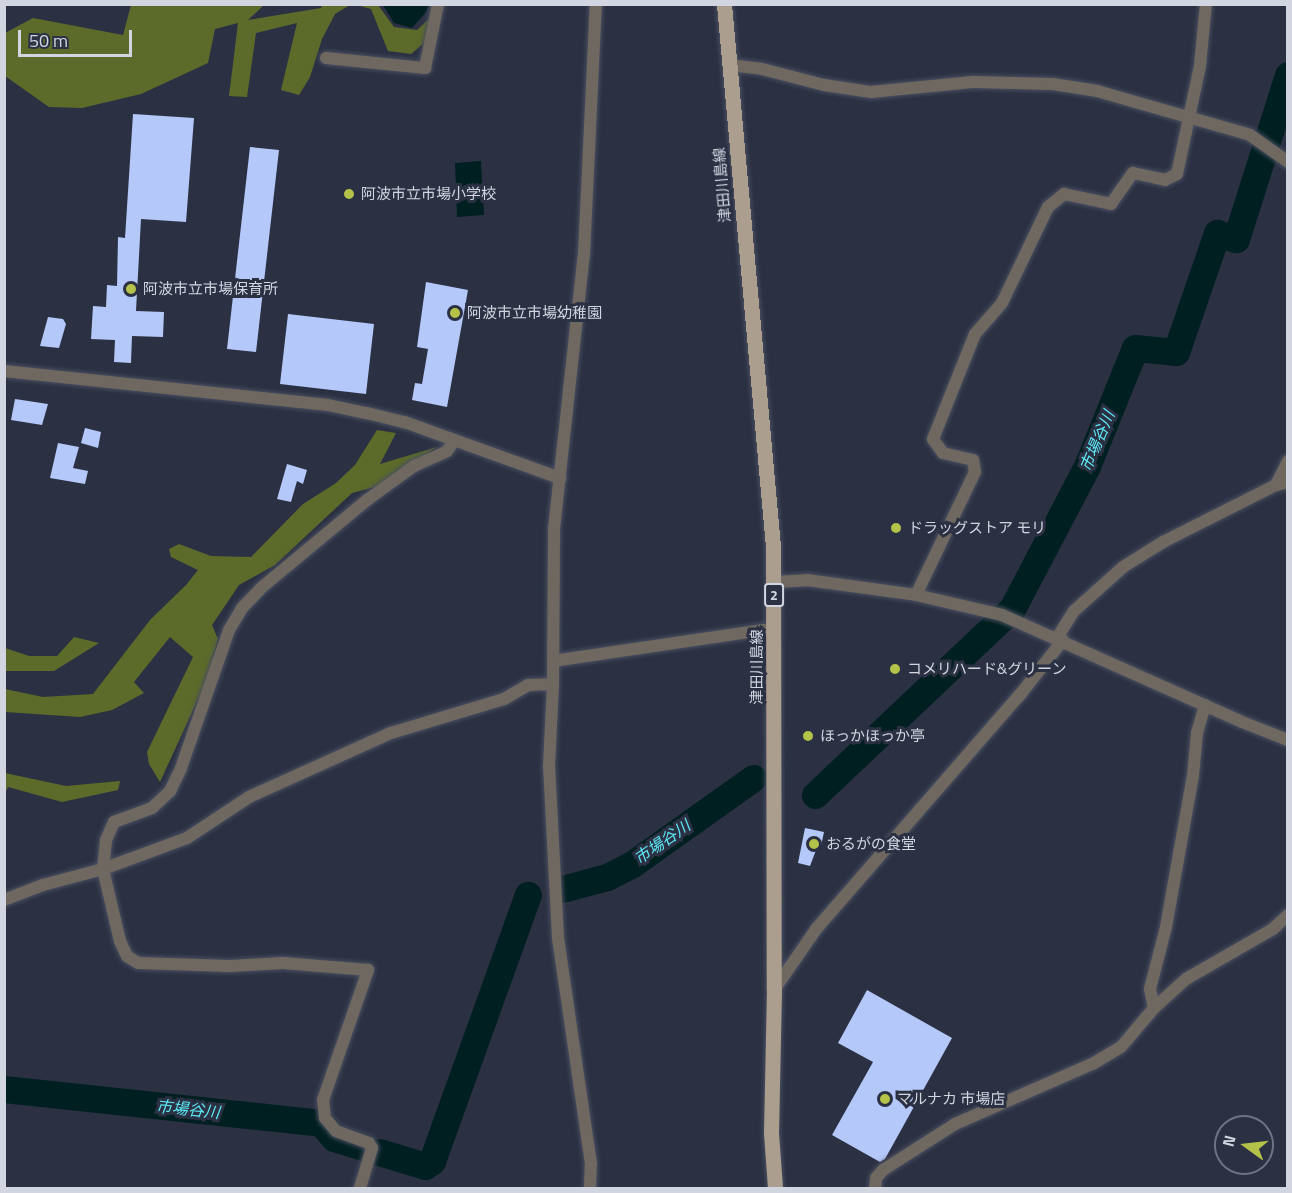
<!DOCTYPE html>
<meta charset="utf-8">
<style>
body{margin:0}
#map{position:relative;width:1292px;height:1193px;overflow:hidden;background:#2b3143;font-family:"Titillium Web","Noto Sans JP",sans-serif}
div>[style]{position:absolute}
.forest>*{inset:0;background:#5c6b2a}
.water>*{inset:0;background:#001f21}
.river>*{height:27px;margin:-13.5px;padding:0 13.5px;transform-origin:13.5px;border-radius:13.5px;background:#001f21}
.building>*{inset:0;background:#b5c8fa}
.roads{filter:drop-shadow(0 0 2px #494f5f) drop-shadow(0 0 2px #494f5f)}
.minor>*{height:12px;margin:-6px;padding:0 6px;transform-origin:6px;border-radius:6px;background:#6f6861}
.primary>*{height:15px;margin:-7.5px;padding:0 7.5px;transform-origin:7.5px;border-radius:7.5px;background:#ac9e8e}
.dots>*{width:16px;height:16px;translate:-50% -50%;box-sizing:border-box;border:3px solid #2b3143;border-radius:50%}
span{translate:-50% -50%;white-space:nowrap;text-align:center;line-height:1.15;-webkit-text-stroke:6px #2b3143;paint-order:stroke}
.shield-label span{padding:2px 4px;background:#2b3143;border:2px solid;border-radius:4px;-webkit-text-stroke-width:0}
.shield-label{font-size:14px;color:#d1d6e1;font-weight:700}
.street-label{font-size:15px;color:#d1d6e1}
.poi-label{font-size:15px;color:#d1d6e1}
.left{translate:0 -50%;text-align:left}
.water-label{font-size:16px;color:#5ceaf6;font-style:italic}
.frame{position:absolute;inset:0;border:6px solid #d1d6e1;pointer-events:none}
.north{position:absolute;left:1214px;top:1115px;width:60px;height:60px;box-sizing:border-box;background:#2b3143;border:2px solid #6d7382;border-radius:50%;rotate:285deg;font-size:16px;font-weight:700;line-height:24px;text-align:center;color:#d1d6e1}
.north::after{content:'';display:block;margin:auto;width:21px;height:27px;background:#b5c249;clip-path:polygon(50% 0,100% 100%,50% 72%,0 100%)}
.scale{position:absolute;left:18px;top:30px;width:114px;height:27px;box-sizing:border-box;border:3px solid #d1d6e1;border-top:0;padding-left:8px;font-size:18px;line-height:21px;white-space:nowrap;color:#d1d6e1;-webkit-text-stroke:4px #2b3143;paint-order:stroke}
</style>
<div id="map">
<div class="forest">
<div style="clip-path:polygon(131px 5px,264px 5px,248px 20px,321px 8px,322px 5px,350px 5px,335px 14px,322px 39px,310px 77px,299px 95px,281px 90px,297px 23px,256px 33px,247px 97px,229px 96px,238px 23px,215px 29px,208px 63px,141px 94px,82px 108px,49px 107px,5px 76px,5px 33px,33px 18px,123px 35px)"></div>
<div style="clip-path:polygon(357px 5px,378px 5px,394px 27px,417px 30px,430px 18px,424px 43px,411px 54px,388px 51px,371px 9px)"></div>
<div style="clip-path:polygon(377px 430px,396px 433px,380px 464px,437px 447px,375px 487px,352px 493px,275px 565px,239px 585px,212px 625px,218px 639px,206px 682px,160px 782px,149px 764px,147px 752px,193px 657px,170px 637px,134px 682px,144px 693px,112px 710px,80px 717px,5px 712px,5px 689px,43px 697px,93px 694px,150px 620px,186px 585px,198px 570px,171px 557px,169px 549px,179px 544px,211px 556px,251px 557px,303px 504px,336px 483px,355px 465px)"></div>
<div style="clip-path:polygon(74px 637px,99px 643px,54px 671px,5px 671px,5px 648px,29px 656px,57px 656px)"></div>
<div style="clip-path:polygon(5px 773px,66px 786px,120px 781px,118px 790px,62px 802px,8px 787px,5px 793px)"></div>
</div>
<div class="water">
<div style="clip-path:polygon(383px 5px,429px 5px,426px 12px,412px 28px,394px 23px)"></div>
<div style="clip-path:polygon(481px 161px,484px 215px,457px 217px,455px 163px)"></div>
</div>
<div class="river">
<div style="left:815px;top:795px;width:271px;rotate:-43.4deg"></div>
<div style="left:1012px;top:609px;width:161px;rotate:-62.3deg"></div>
<div style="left:1087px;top:466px;width:127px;rotate:-67.9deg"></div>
<div style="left:1135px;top:348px;width:41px;rotate:5.6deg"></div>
<div style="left:1176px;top:352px;width:126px;rotate:-71deg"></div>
<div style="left:1217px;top:233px;width:20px;rotate:18deg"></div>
<div style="left:1236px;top:239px;width:172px;rotate:-72.4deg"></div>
<div style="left:562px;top:889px;width:47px;rotate:-14.9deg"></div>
<div style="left:607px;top:877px;width:27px;rotate:-27deg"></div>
<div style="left:631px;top:865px;width:150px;rotate:-35.5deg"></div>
<div style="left:4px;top:1089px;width:319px;rotate:6.1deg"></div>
<div style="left:321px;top:1123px;width:20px;rotate:49deg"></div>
<div style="left:334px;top:1138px;width:31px;rotate:17deg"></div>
<div style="left:379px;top:1152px;width:48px;rotate:16.9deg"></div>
<div style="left:425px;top:1166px;width:9px;rotate:-36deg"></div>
<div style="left:432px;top:1161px;width:283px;rotate:-70.2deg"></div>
</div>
<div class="building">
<div style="clip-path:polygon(133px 114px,194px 118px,186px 222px,141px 219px,136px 311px,164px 312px,163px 337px,132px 336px,131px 363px,114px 362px,115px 340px,91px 339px,93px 306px,106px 307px,107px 285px,117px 286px,118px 237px,125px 238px)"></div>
<div style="clip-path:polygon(250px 147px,279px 150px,256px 352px,227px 349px)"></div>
<div style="clip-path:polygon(426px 282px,468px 290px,447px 407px,412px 400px,415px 383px,422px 384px,428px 349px,417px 347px)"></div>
<div style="clip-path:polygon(288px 314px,374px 324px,366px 394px,280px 384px)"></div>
<div style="clip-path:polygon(48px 317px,63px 319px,66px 324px,59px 348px,40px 346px)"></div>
<div style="clip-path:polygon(15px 399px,48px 404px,42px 425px,11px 420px)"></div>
<div style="clip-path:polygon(85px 428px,101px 432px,98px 448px,81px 443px)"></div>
<div style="clip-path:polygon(58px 443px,79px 447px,73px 468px,88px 471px,85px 484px,50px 478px)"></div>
<div style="clip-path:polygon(287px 464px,307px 470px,303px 484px,297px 481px,291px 502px,277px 499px)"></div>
<div style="clip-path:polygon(805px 828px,824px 832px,821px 846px,818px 845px,810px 866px,798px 863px)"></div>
<div style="clip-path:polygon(867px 990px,952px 1038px,885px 1159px,880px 1162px,832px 1135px,873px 1062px,838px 1043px)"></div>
</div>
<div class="roads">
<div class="minor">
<div style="left:326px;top:58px;width:100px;rotate:5.8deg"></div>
<div style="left:425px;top:68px;width:65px;rotate:-78.5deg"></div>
<div style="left:730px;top:65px;width:32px;rotate:7deg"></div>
<div style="left:762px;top:69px;width:64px;rotate:14.5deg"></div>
<div style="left:824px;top:85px;width:48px;rotate:8.5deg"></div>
<div style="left:871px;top:92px;width:102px;rotate:-5.6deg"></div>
<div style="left:973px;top:82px;width:80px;rotate:1.4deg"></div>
<div style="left:1053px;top:84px;width:45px;rotate:9deg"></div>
<div style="left:1097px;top:91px;width:159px;rotate:16deg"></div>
<div style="left:1250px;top:135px;width:47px;rotate:35.4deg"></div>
<div style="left:4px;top:371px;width:326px;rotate:6deg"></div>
<div style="left:328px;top:405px;width:40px;rotate:12deg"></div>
<div style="left:367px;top:413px;width:41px;rotate:14deg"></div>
<div style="left:407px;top:423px;width:163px;rotate:19.8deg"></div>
<div style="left:1276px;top:485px;width:27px;rotate:-63deg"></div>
<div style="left:774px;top:582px;width:33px;rotate:-3deg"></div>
<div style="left:807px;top:580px;width:110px;rotate:7.8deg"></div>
<div style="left:916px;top:595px;width:88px;rotate:13.1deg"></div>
<div style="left:1002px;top:615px;width:263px;rotate:24deg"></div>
<div style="left:1242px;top:722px;width:49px;rotate:21.4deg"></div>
<div style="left:916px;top:595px;width:136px;rotate:-64.4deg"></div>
<div style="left:975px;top:472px;width:12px;rotate:-99deg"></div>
<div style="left:973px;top:460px;width:31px;rotate:-167deg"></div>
<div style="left:943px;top:453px;width:17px;rotate:-126deg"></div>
<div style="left:933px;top:439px;width:113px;rotate:-68.2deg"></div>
<div style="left:975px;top:334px;width:41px;rotate:-48.9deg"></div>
<div style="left:1002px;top:303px;width:106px;rotate:-64.4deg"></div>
<div style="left:1048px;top:207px;width:21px;rotate:-39deg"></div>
<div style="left:1064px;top:194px;width:48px;rotate:12deg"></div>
<div style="left:1111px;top:204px;width:38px;rotate:-55deg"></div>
<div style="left:1133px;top:173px;width:33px;rotate:12deg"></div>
<div style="left:1165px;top:180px;width:13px;rotate:-27deg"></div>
<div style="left:1177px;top:174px;width:110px;rotate:-78deg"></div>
<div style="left:1200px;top:66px;width:62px;rotate:-84.5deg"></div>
<div style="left:1057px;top:638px;width:32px;rotate:-58deg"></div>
<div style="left:1074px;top:611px;width:66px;rotate:-41.9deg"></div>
<div style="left:1123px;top:567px;width:47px;rotate:-32deg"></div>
<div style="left:1163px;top:542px;width:127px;rotate:-26.8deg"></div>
<div style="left:1276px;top:485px;width:12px;rotate:-14deg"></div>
<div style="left:553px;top:661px;width:211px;rotate:-8.4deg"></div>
<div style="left:762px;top:630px;width:13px"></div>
<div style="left:4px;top:900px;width:42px;rotate:-21deg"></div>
<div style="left:43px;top:885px;width:62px;rotate:-14.9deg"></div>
<div style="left:103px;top:869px;width:90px;rotate:-20.3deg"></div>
<div style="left:187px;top:838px;width:74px;rotate:-33.5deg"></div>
<div style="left:249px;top:797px;width:156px;rotate:-24.3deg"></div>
<div style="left:391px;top:733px;width:118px;rotate:-16.7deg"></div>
<div style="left:504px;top:699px;width:28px;rotate:-30deg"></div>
<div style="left:528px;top:685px;width:25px;rotate:-2deg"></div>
<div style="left:774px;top:990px;width:75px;rotate:-55.3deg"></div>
<div style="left:817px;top:928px;width:308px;rotate:-49deg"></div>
<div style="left:1019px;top:696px;width:71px;rotate:-51.8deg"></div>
<div style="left:1154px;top:1008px;width:19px;rotate:-102deg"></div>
<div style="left:1150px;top:989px;width:64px;rotate:-75.5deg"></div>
<div style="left:1166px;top:927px;width:153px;rotate:-79.9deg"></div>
<div style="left:1193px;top:776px;width:43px;rotate:-84.7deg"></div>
<div style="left:1197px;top:733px;width:29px;rotate:-74deg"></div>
<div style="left:360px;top:1188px;width:42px;rotate:-73.3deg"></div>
<div style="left:372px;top:1148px;width:6px;rotate:-121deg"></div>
<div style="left:369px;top:1143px;width:35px;rotate:-160deg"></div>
<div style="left:336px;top:1131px;width:17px;rotate:-130deg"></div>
<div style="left:325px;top:1118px;width:18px;rotate:-96deg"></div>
<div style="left:323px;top:1100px;width:138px;rotate:-70.9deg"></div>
<div style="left:368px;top:970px;width:85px;rotate:-175.3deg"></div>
<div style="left:283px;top:963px;width:53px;rotate:176.8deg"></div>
<div style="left:230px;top:966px;width:92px;rotate:-178.1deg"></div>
<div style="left:138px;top:963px;width:13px;rotate:-148deg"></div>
<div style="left:127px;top:956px;width:17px;rotate:-115deg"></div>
<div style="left:120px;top:941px;width:74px;rotate:-103.3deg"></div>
<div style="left:103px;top:869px;width:29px;rotate:-84deg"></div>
<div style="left:106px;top:840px;width:20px;rotate:-66deg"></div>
<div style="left:114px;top:822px;width:40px;rotate:-20.2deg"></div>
<div style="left:152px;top:808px;width:25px;rotate:-43deg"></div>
<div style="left:170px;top:791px;width:25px;rotate:-64deg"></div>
<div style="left:181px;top:768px;width:146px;rotate:-70.8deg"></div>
<div style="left:229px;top:630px;width:26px;rotate:-59deg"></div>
<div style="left:242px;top:608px;width:28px;rotate:-46deg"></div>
<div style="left:261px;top:588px;width:138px;rotate:-39.7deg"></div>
<div style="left:367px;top:500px;width:58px;rotate:-35.9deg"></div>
<div style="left:414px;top:466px;width:36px;rotate:-24deg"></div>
<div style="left:447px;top:451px;width:12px;rotate:-55deg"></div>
<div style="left:590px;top:1188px;width:24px;rotate:-88deg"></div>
<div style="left:591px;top:1164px;width:229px;rotate:-98.3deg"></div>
<div style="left:558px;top:937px;width:171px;rotate:-93deg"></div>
<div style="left:549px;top:766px;width:82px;rotate:-87.2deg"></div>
<div style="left:553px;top:684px;width:155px;rotate:-89.6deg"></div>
<div style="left:554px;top:529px;width:276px;rotate:-83.8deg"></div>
<div style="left:584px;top:255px;width:251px;rotate:-87.3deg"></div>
<div style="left:875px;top:1188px;width:10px;rotate:-84deg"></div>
<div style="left:876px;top:1178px;width:11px;rotate:-49deg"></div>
<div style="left:883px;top:1170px;width:85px;rotate:-32.6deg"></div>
<div style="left:955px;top:1124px;width:152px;rotate:-23.7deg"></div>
<div style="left:1094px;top:1063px;width:31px;rotate:-31deg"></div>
<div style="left:1121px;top:1047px;width:51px;rotate:-49.8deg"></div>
<div style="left:1154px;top:1008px;width:43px;rotate:-42.2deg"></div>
<div style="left:1186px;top:979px;width:100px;rotate:-29.9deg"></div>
<div style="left:1273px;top:929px;width:21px;rotate:-43deg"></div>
</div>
<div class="primary">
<div style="left:724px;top:4px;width:545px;rotate:84.84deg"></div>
<div style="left:773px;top:547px;width:443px;rotate:89.9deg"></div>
<div style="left:774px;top:990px;width:143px;rotate:91.2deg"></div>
<div style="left:771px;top:1133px;width:55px;rotate:85.8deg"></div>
</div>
</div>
<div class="dots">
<div style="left:349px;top:194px;background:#b5c249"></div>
<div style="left:131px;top:289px;background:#b5c249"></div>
<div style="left:455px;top:313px;background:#b5c249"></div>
<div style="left:896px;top:528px;background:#b5c249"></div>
<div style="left:895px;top:669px;background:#b5c249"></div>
<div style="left:808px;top:736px;background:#b5c249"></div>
<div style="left:814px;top:844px;background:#b5c249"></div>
<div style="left:885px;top:1099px;background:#b5c249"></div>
</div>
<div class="shield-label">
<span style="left:774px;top:595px">2</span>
</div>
<div class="street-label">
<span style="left:722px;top:185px;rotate:-95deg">津田川島線</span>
<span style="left:757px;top:667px;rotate:-90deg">津田川島線</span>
</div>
<div class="poi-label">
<span class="left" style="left:361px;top:194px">阿波市立市場小学校</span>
<span class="left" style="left:143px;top:289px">阿波市立市場保育所</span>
<span class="left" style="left:467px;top:313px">阿波市立市場幼稚園</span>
<span class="left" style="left:908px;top:528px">ドラッグストア モリ</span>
<span class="left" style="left:907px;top:669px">コメリハード&amp;グリーン</span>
<span class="left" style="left:820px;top:736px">ほっかほっか亭</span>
<span class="left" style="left:826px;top:844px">おるがの食堂</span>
<span class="left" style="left:897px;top:1099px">マルナカ 市場店</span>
</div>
<div class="water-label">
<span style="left:1097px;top:441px;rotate:-67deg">市場谷川</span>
<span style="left:662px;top:842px;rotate:-35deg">市場谷川</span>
<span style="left:188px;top:1109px;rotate:6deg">市場谷川</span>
</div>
<div class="frame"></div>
<div class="north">N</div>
<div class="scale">50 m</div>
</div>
